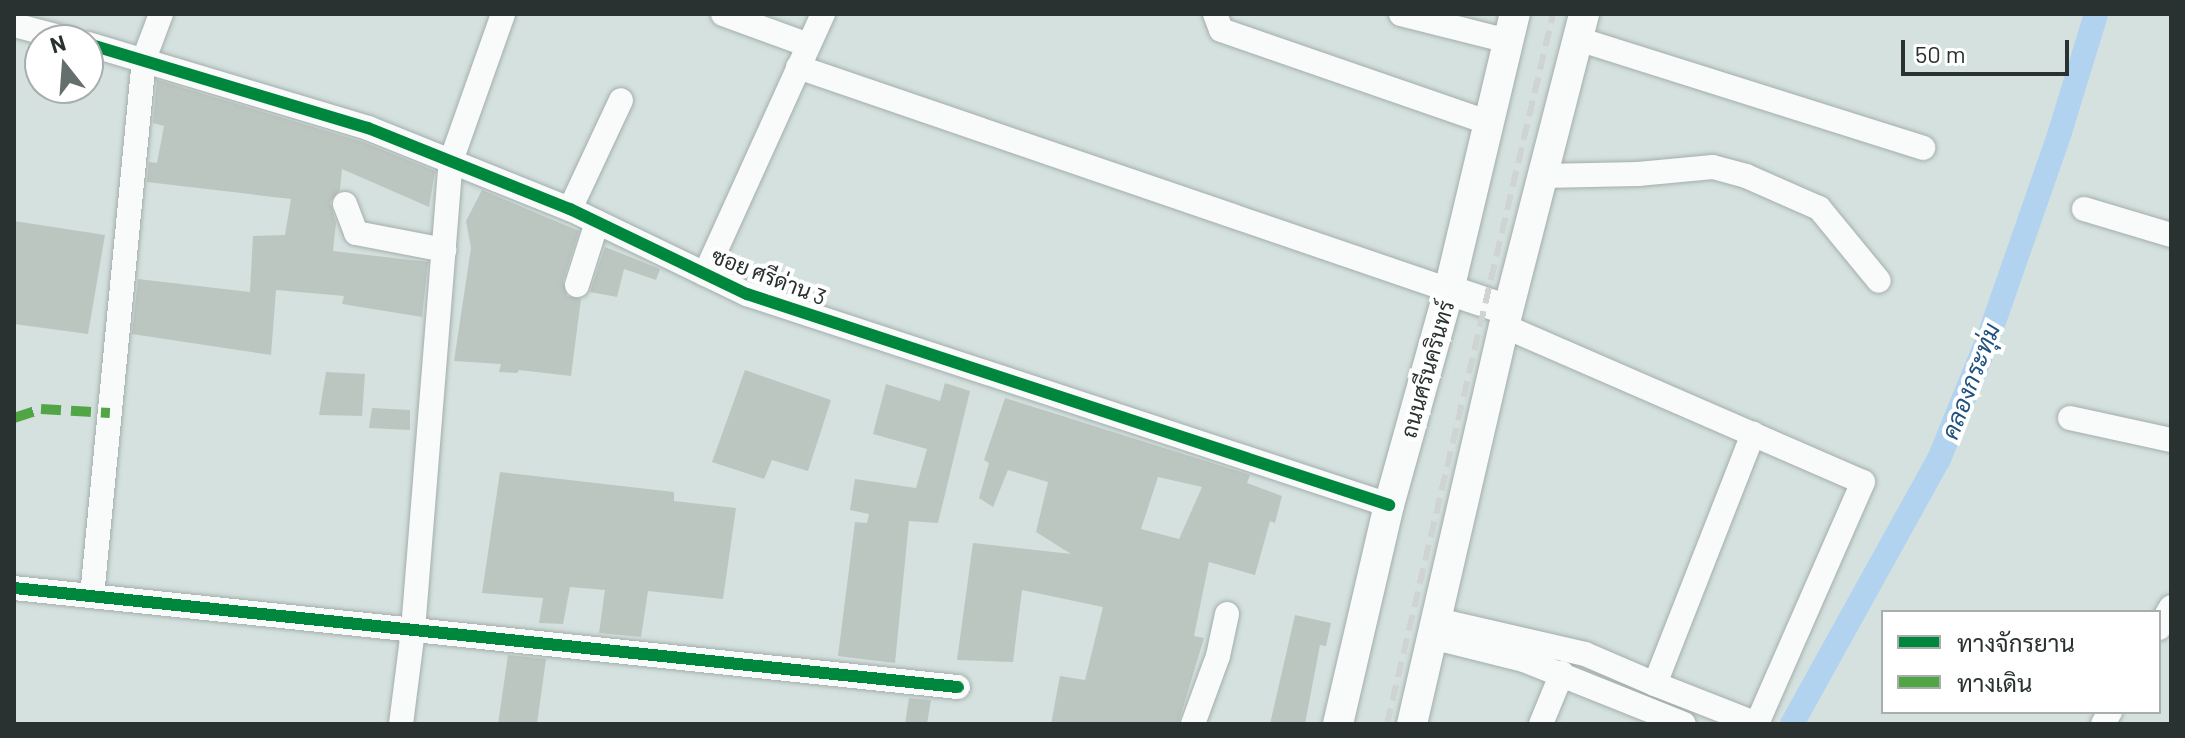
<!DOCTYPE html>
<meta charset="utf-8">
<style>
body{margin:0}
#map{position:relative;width:2185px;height:738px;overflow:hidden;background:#d4e1de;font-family:Barlow,Sarabun,sans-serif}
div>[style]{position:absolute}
.canal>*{height:24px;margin:-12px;padding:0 12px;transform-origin:12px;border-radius:12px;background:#b2d3f0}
.building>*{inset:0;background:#bcc6c1}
.roads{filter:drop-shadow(0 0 2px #a4aeac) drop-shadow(0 0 2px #a4aeac)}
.minor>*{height:24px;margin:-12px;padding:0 12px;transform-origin:12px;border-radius:12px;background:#f9fafa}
.major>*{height:30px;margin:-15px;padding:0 15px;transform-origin:15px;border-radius:15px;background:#f9fafa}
.rail>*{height:6px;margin-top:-3px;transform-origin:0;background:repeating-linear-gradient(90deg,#cfd3d2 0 16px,transparent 0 24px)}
.quiet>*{height:10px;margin-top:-5px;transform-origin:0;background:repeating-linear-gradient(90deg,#51a544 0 20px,transparent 0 30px)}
.cycleway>*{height:12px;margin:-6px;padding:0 6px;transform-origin:6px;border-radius:6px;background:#00873e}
span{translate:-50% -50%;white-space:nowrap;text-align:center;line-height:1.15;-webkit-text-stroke:8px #fff;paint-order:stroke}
.street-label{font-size:22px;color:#293230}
.water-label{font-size:24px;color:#21527f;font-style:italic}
.frame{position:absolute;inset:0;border:16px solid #293230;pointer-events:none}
.legend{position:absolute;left:1881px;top:610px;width:280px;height:104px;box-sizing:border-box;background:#fff;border:2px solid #a9adac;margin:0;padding:10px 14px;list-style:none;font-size:24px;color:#293230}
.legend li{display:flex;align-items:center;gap:16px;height:40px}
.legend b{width:40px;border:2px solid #a9adac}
.north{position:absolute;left:24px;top:24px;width:80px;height:80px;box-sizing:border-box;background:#fff;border:2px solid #a9adac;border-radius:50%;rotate:343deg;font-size:22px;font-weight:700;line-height:32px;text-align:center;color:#293230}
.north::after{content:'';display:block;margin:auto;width:28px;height:36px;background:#656f6d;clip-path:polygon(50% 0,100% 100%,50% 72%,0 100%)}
.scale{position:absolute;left:1901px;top:40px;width:168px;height:36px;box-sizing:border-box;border:4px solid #293230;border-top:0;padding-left:10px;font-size:24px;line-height:28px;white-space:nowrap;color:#293230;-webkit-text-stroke:6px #fff;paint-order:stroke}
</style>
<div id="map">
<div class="canal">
<div style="left:1792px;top:724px;width:303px;rotate:-61deg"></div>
<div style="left:1939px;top:459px;width:130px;rotate:-67.8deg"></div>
<div style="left:1988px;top:339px;width:219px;rotate:-70.8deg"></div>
<div style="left:2060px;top:132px;width:123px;rotate:-73deg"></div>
</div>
<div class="building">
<div style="clip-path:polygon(157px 80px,363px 142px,435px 171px,429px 207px,342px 169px,340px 190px,330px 202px,336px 223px,333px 251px,428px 262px,422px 317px,342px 304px,344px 296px,276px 290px,271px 355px,132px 334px,138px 279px,250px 292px,253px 236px,285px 235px,291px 199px,147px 182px,149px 162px,157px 163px,164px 126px,153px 123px)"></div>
<div style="clip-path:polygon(482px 190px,579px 231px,563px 281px,567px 296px,581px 299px,571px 376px,519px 370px,517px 373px,499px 372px,501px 364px,454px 361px,471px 248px,466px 221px)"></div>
<div style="clip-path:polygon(14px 221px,105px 235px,88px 334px,14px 324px)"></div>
<div style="clip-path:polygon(605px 247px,660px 269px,656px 280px,624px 269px,617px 297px,590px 292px)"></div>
<div style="clip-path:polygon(745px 370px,831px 400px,808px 471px,772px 460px,764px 479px,712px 462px)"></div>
<div style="clip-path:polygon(326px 372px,365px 374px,362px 416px,319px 415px)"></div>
<div style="clip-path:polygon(945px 383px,970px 391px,938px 523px,909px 521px,895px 663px,838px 656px,855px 522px,867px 523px,869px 514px,850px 510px,855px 479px,916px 488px,927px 449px,873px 434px,886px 384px,940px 401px)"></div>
<div style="clip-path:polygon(evenodd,1005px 398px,1250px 475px,1247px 483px,1282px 496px,1275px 523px,1270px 521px,1255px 575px,1209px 562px,1194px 636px,1204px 638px,1178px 724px,1051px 724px,1060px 676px,1085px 680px,1103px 607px,1022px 590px,1013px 662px,957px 660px,973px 543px,1071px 554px,1036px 532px,1048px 482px,1008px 470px,993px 507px,979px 498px,989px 463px,984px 460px,1005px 398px,1158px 477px,1202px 487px,1179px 539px,1141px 529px,1158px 477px)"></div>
<div style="clip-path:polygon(372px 408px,410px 410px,410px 430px,369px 428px)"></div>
<div style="clip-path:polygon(500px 472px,674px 492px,674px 501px,736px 508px,723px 599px,648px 591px,641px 637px,599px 633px,605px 590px,570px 587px,563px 624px,539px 623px,543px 598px,482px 593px)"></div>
<div style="clip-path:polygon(1295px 615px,1331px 623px,1326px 646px,1320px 645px,1305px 724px,1270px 724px)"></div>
<div style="clip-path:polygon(508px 655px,546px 659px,537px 724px,498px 724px)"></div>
<div style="clip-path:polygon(909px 698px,931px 700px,927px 724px,905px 724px)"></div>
</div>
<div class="roads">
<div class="minor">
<div style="left:723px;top:14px;width:90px;rotate:20deg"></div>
<div style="left:1215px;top:14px;width:17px;rotate:69deg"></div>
<div style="left:1221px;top:30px;width:281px;rotate:19.1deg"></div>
<div style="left:1401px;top:14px;width:110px;rotate:14.2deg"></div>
<div style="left:14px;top:25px;width:59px;rotate:14.7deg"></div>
<div style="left:1578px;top:39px;width:362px;rotate:17.5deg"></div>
<div style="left:88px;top:44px;width:292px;rotate:16.7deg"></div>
<div style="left:368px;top:128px;width:218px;rotate:21.9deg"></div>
<div style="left:570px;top:209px;width:196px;rotate:25.7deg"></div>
<div style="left:747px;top:294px;width:676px;rotate:18.19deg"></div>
<div style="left:798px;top:67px;width:688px;rotate:18.91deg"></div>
<div style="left:1543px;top:176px;width:95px;rotate:-1.2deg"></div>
<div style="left:1638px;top:174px;width:75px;rotate:-5.3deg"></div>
<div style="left:1713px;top:167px;width:34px;rotate:15deg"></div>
<div style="left:1746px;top:176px;width:80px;rotate:23.7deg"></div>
<div style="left:1819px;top:208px;width:94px;rotate:50.6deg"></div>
<div style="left:345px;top:204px;width:31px;rotate:69deg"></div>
<div style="left:356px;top:233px;width:90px;rotate:10.9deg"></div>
<div style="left:570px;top:209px;width:120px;rotate:-64.9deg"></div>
<div style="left:2084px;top:209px;width:91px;rotate:16.6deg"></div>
<div style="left:705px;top:274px;width:286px;rotate:-65.6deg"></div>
<div style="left:577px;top:285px;width:66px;rotate:-72.4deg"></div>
<div style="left:1504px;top:326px;width:391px;rotate:23.5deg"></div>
<div style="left:1863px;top:482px;width:264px;rotate:113.7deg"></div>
<div style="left:1757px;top:724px;width:110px;rotate:-158.6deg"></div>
<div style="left:2070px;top:418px;width:103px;rotate:12.3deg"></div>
<div style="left:14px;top:588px;width:949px;rotate:5.99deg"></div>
<div style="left:92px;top:596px;width:540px;rotate:-84.47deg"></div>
<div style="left:144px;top:59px;width:48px;rotate:-69.3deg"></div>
<div style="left:1437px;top:620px;width:152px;rotate:12.9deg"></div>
<div style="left:1585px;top:654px;width:76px;rotate:23.2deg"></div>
<div style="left:1655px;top:684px;width:269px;rotate:-68.6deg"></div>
<div style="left:2159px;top:628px;width:24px;rotate:-60deg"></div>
<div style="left:1432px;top:637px;width:95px;rotate:14deg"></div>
<div style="left:1524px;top:660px;width:172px;rotate:21.8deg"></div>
<div style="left:401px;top:724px;width:95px;rotate:-82.7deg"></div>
<div style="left:413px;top:630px;width:471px;rotate:-85.4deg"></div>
<div style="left:451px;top:161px;width:156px;rotate:-70.5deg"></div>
<div style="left:1193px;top:724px;width:72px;rotate:-69.8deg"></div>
<div style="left:1218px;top:656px;width:43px;rotate:-77.9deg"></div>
<div style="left:1541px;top:724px;width:55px;rotate:-67.6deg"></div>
<div style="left:2103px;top:724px;width:14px;rotate:-60deg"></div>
</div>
<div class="major">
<div style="left:1449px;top:290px;width:62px;rotate:18.7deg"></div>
<div style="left:1338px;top:724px;width:225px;rotate:-76.9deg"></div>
<div style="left:1389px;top:505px;width:223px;rotate:-74.4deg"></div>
<div style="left:1449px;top:290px;width:284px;rotate:-76.6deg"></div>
<div style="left:1412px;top:724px;width:408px;rotate:-77deg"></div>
<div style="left:1504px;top:326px;width:322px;rotate:-75.6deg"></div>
</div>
</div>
<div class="rail">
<div style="left:1387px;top:724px;width:729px;rotate:-76.84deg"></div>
</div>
<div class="quiet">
<div style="left:14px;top:418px;width:28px;rotate:-18deg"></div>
<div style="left:41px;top:409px;width:69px;rotate:3.3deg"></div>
</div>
<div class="cycleway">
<div style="left:88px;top:44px;width:292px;rotate:16.7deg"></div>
<div style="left:368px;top:128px;width:218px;rotate:21.9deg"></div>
<div style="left:570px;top:209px;width:196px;rotate:25.7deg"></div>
<div style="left:747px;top:294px;width:676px;rotate:18.19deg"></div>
<div style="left:14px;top:588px;width:949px;rotate:5.99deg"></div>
</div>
<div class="street-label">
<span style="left:769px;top:276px;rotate:21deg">ซอย ศรีด่าน 3</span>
<span style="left:1427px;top:369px;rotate:-74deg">ถนนศรีนครินทร์</span>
</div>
<div class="water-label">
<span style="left:1970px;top:381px;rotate:-69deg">คลองกระทุ่ม</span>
</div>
<div class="frame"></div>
<ul class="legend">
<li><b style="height:10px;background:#00873e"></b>ทางจักรยาน</li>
<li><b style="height:10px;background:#51a544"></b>ทางเดิน</li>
</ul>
<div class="north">N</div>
<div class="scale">50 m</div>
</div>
